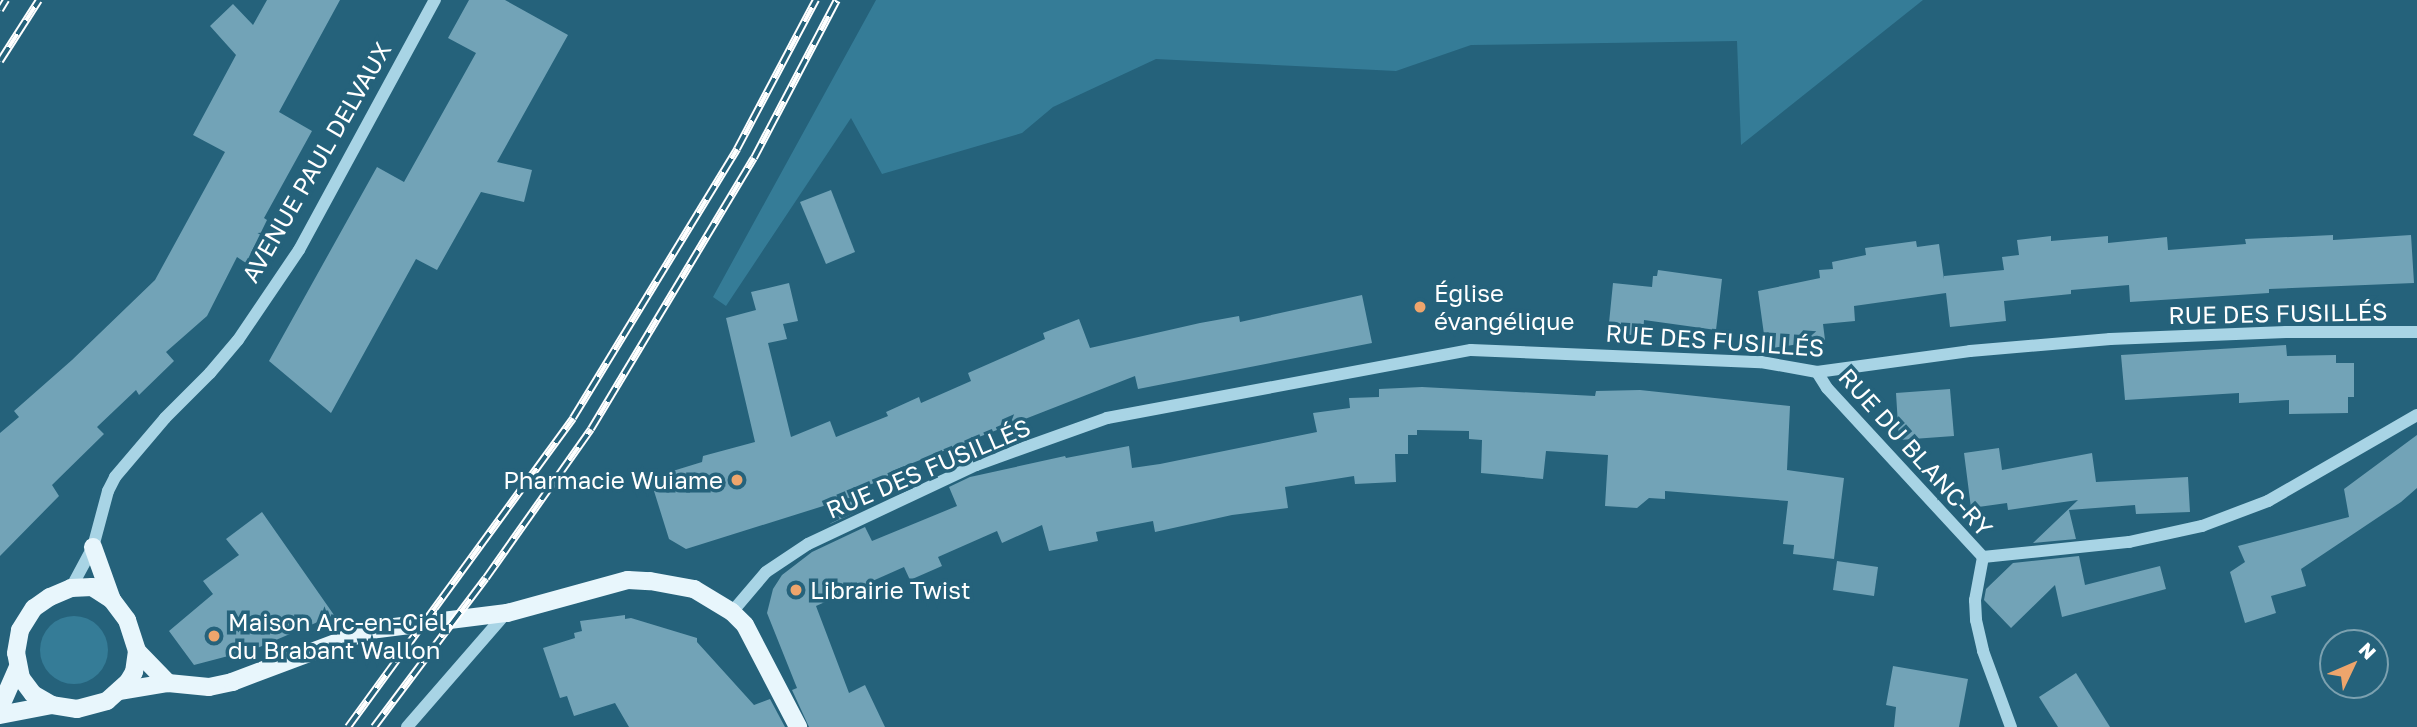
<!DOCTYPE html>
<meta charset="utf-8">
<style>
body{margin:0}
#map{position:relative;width:2417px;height:727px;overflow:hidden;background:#25627b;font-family:"Golos Text",sans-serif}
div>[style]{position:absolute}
.green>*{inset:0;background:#357c97}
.round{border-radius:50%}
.building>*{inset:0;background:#72a3b7}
.minor>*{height:12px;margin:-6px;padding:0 6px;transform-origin:6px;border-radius:6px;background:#a8d4e5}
.major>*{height:18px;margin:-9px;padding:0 9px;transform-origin:9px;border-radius:9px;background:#e8f6fc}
.rail>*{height:8px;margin-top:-4px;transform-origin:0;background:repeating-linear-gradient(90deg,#25627b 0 16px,#fff 0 32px);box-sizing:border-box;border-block:2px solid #fff}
.dots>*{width:19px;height:19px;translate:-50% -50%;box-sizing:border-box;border:4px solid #25627b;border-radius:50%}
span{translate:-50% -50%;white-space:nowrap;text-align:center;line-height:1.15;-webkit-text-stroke:7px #25627b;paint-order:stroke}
.street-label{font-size:24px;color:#fff}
.poi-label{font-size:24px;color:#fff}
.left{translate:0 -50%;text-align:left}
.right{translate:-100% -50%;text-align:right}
.north{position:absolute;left:2319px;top:629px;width:70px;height:70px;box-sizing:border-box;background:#25627b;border:2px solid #7ca1b0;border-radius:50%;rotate:46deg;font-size:19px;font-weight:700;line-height:28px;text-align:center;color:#fff}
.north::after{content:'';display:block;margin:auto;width:24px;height:32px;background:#eea56c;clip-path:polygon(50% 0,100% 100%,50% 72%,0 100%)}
</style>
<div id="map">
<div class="green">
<div style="clip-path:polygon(876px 0,1923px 0,1741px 145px,1737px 41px,1471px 45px,1396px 71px,1156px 59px,1053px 107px,1022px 133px,882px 174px,851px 118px,726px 306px,713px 297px)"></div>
<div class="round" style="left:40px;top:616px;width:68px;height:68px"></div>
</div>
<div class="building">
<div style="clip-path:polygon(267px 0,340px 0,279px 112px,312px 131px,264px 218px,267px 220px,246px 263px,237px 257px,207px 316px,166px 352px,174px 361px,139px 395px,136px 390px,97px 427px,104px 434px,52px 485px,59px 496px,0 556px,0 433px,19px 417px,14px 411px,72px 360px,155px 280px,225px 152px,193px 135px,236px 55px,210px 26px,233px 4px,253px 25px)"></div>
<div style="clip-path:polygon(469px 0,505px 0,568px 35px,497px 162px,532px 170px,524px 202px,481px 192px,437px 270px,416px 259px,331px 413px,269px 361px,377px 167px,404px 182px,476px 53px,448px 38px)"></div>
<div style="clip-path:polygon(831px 190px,855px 252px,826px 264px,800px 202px)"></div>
<div style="clip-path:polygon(2333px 235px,2333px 240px,2411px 235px,2414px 283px,2269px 289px,2269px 293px,2130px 302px,2129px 285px,2071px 290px,2071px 294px,2004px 301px,2006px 321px,1950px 327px,1946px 293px,1854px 306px,1855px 321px,1823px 324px,1825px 340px,1766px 349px,1758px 291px,1820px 278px,1819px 270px,1833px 269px,1832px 262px,1866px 255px,1865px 248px,1916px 241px,1917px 247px,1939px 244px,1944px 279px,1944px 276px,2004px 270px,2002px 257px,2019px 255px,2017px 240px,2051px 236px,2051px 241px,2108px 236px,2108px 243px,2167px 237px,2168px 250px,2246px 244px,2245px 239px)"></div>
<div style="clip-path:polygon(1658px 270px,1722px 279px,1716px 330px,1644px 320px,1643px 336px,1608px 333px,1613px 283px,1652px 287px,1653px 276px,1657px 276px)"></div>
<div style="clip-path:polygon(789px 283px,798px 321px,783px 324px,787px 339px,768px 343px,791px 437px,830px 421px,836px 437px,888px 416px,886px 412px,919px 397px,921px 403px,971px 381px,968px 373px,1045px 339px,1043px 333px,1079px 319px,1090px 348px,1200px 323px,1239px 316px,1240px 322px,1362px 295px,1372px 343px,1138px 389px,1135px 376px,892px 471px,886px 478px,850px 493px,852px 497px,686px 549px,669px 539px,654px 491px,667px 487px,663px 474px,702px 462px,703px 456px,755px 442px,726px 318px,756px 310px,751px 292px)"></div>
<div style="clip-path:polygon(2286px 345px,2287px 356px,2336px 355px,2336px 363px,2354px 363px,2354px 397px,2348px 397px,2348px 413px,2289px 414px,2289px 400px,2239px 403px,2239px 393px,2125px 400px,2121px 355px)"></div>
<div style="clip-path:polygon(1422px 387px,1595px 396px,1596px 391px,1640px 390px,1790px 406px,1787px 470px,1844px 478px,1834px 559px,1793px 554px,1794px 545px,1783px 544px,1788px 501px,1665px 491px,1665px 499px,1649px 498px,1637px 508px,1605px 506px,1608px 455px,1546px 451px,1543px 479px,1481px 473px,1482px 440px,1469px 439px,1469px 431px,1417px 430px,1417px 435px,1408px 435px,1408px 454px,1395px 454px,1396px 482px,1355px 484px,1354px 476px,1285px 487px,1288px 508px,1232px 515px,1155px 532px,1153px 521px,1096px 532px,1098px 541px,1049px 551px,1042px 525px,1002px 543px,997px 531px,938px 557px,942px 566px,910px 580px,904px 567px,816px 606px,849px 693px,865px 685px,885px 727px,809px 727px,792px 690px,797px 688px,767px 613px,773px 589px,782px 575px,812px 552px,865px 527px,872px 541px,957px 506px,949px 487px,970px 477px,1065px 456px,1066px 458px,1129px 446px,1132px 468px,1160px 464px,1317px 432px,1313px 413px,1350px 408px,1349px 398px,1379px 397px,1379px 389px)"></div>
<div style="clip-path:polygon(1950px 389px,1954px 436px,1899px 440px,1896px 393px)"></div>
<div style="clip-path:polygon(2417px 435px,2417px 488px,2401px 502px,2301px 569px,2306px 586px,2271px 596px,2276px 613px,2245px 623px,2230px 572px,2245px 562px,2238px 546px,2349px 517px,2344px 489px)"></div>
<div style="clip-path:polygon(1999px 448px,2002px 470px,2092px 453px,2096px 482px,2188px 477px,2190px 512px,2136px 514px,2135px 505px,2069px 510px,2076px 539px,2033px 543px,2078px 500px,2008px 510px,2007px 503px,1971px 508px,1964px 453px)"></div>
<div style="clip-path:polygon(853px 499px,858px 511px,830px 524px)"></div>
<div style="clip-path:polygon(262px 512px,334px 615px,255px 649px,194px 665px,169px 631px,213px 594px,203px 581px,239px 555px,226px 539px)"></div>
<div style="clip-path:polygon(2079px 556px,2085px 585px,2160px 566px,2166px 589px,2062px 617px,2055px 585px,2011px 628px,1984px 600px,1986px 589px,2013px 563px)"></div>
<div style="clip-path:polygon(1837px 561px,1878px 567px,1874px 596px,1833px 590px)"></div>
<div style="clip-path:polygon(625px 615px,625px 619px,631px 618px,697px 638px,697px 642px,754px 705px,770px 699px,785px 727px,629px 727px,615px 703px,574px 716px,567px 696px,560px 698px,543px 648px,575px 638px,574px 633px,582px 631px,580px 621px)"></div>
<div style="clip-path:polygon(1893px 666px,1968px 679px,1959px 727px,1894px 727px,1896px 707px,1886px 705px)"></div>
<div style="clip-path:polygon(2076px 673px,2110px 727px,2058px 727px,2039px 697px)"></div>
</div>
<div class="minor">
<div style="left:1817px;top:372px;width:19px;rotate:58deg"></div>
<div style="left:1827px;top:388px;width:230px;rotate:47.3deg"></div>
<div style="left:1983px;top:557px;width:147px;rotate:-5.9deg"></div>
<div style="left:2129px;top:542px;width:75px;rotate:-12.4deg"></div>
<div style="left:2202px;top:526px;width:71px;rotate:-20.7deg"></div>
<div style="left:2268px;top:501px;width:172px;rotate:-30deg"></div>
<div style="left:1983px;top:557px;width:44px;rotate:100.5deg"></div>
<div style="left:1975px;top:600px;width:20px;rotate:87deg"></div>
<div style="left:1976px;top:620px;width:32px;rotate:77deg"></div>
<div style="left:1983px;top:651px;width:81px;rotate:69.8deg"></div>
<div style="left:71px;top:588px;width:47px;rotate:-61.8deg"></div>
<div style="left:93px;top:547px;width:58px;rotate:-75deg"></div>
<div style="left:108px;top:491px;width:16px;rotate:-63deg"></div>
<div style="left:115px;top:477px;width:77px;rotate:-49.7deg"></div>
<div style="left:165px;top:418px;width:64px;rotate:-45deg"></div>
<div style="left:210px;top:373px;width:43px;rotate:-49.7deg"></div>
<div style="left:238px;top:340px;width:109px;rotate:-55.9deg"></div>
<div style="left:299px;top:250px;width:285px;rotate:-61.5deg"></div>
<div style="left:732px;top:612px;width:52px;rotate:-49.6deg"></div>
<div style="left:766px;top:572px;width:50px;rotate:-33.7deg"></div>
<div style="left:808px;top:544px;width:186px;rotate:-25.2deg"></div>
<div style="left:976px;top:465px;width:139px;rotate:-19.7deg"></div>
<div style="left:1107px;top:418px;width:370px;rotate:-10.6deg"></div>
<div style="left:1471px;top:350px;width:290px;rotate:2.4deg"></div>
<div style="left:1761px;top:362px;width:57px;rotate:10.1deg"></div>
<div style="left:1817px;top:372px;width:154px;rotate:-7.8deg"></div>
<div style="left:1970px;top:351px;width:141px;rotate:-4.9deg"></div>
<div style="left:2110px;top:339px;width:176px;rotate:-2.3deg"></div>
<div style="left:2286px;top:332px;width:131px"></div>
<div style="left:407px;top:727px;width:151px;rotate:-49deg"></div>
</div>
<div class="major">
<div style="left:93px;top:547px;width:56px;rotate:70.3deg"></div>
<div style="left:92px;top:587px;width:24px;rotate:33deg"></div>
<div style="left:112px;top:600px;width:25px;rotate:53deg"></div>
<div style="left:127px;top:620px;width:33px;rotate:72deg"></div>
<div style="left:137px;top:651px;width:21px;rotate:98deg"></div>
<div style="left:134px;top:672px;width:12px;rotate:121deg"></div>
<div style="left:128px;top:682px;width:28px;rotate:138deg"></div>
<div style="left:107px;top:701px;width:31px;rotate:165deg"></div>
<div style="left:77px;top:709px;width:25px;rotate:-171deg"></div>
<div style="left:52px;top:705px;width:22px;rotate:-150deg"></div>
<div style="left:33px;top:694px;width:20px;rotate:-127deg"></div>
<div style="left:21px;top:678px;width:25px;rotate:-101deg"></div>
<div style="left:16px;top:653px;width:23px;rotate:-80deg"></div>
<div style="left:20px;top:630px;width:26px;rotate:-58deg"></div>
<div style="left:34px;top:608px;width:19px;rotate:-35deg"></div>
<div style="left:50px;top:597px;width:23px;rotate:-23deg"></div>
<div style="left:71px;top:588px;width:21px;rotate:-3deg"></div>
<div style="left:137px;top:651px;width:45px;rotate:45.9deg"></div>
<div style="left:119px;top:691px;width:50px;rotate:-9.3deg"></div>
<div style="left:168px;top:683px;width:41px;rotate:5.6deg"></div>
<div style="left:209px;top:687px;width:24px;rotate:-12deg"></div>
<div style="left:232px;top:682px;width:147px;rotate:-20.6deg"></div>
<div style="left:370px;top:630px;width:138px;rotate:-7.1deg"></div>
<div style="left:507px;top:613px;width:125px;rotate:-15.3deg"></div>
<div style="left:628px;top:580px;width:22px;rotate:3deg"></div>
<div style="left:650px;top:581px;width:45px;rotate:10.3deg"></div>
<div style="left:694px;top:589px;width:44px;rotate:31.2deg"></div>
<div style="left:732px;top:612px;width:18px;rotate:45deg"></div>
<div style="left:745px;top:625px;width:115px;rotate:62.5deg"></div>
<div style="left:0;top:708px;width:43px;rotate:-66.4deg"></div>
<div style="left:0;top:715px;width:53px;rotate:-10.9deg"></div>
</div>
<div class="rail">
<div style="left:0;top:10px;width:12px;rotate:-59deg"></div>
<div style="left:0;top:61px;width:72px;rotate:-57.4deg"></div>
<div style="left:348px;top:727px;width:382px;rotate:-53.9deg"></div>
<div style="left:573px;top:418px;width:315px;rotate:-58.6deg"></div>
<div style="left:737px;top:149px;width:169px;rotate:-62.1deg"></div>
<div style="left:374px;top:727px;width:186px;rotate:-53.1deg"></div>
<div style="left:486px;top:578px;width:182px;rotate:-54.8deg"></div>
<div style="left:591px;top:429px;width:316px;rotate:-59deg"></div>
<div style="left:754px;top:158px;width:178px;rotate:-62.3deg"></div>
</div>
<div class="dots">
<div style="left:1420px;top:307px;background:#eea56c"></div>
<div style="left:737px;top:480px;background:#eea56c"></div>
<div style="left:796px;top:590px;background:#eea56c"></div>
<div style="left:214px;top:636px;background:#eea56c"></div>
</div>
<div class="street-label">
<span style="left:316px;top:162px;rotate:-60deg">AVENUE PAUL DELVAUX</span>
<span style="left:2278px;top:313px;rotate:-1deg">RUE DES FUSILLÉS</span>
<span style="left:1715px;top:340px;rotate:4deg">RUE DES FUSILLÉS</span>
<span style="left:1916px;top:452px;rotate:48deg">RUE DU BLANC-RY</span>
<span style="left:928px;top:468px;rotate:-23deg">RUE DES FUSILLÉS</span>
</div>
<div class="poi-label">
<span class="left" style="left:1434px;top:307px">Église<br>évangélique</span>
<span class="right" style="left:723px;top:480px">Pharmacie Wuiame</span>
<span class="left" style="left:810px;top:590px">Librairie Twist</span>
<span class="left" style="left:228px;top:636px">Maison Arc-en-Ciel<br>du Brabant Wallon</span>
</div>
<div class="north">N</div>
</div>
